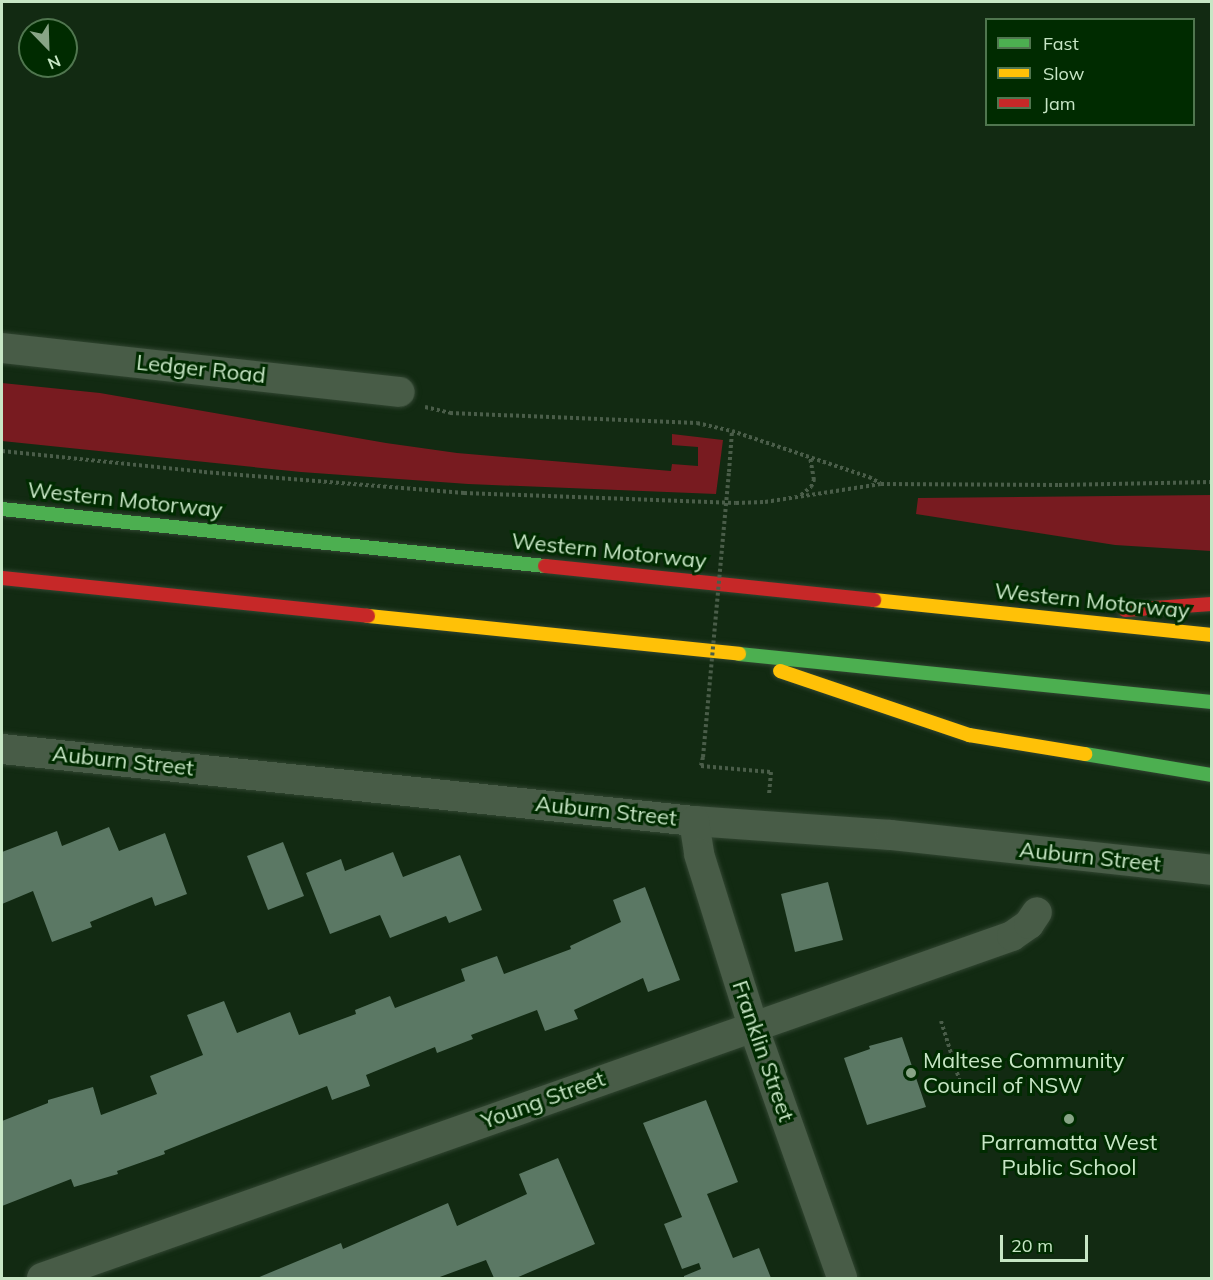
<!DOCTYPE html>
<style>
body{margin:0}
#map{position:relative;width:1213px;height:1280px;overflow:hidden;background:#122a12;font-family:Mulish,sans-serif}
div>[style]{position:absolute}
.green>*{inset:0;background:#781b20}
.building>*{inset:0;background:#5b7864}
.path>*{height:4px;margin-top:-2px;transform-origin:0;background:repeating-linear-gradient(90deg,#4a5d49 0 3px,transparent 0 6px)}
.roads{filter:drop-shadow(0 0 2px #314531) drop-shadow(0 0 2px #314531)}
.street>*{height:30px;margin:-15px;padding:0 15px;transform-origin:15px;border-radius:15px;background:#485c47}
.fast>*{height:14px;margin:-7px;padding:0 7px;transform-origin:7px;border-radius:7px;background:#4caf50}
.slow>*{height:14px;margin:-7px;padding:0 7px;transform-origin:7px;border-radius:7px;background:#ffc107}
.jam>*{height:14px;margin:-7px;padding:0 7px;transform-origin:7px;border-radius:7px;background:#c62828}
.path-bridge>*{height:4px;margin-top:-2px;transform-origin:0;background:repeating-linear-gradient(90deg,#4a5d49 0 3px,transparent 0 6px)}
.dots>*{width:16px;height:16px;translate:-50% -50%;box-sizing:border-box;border:3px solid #002b00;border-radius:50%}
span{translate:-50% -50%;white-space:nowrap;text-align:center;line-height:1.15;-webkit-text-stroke:6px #002b00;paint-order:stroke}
.street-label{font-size:22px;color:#c7e6c5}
.poi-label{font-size:22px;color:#c7e6c5}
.left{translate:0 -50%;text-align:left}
.frame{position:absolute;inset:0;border:3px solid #c7e6c5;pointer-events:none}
.legend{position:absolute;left:985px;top:18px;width:210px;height:108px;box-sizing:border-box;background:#002b00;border:2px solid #50764f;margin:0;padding:8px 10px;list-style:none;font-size:18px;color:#c7e6c5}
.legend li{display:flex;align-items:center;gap:12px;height:30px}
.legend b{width:30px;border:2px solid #50764f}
.north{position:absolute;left:18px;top:18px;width:60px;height:60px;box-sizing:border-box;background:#002b00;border:2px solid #50764f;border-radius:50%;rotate:157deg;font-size:16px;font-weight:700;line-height:24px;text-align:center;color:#c7e6c5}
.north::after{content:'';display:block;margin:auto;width:21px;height:27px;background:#88a486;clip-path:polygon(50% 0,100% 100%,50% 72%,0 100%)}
.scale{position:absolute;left:1000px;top:1235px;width:88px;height:27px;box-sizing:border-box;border:3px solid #c7e6c5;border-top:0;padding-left:8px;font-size:18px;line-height:21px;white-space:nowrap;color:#c7e6c5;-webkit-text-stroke:4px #002b00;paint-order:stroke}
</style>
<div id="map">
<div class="green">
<div style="clip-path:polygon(2px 383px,100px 393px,386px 443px,457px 453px,671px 471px,672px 464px,698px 466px,698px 447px,672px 445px,672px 434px,723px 440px,716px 494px,468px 484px,301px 472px,2px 441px)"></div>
<div style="clip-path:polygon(1211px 495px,1211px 551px,1115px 545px,916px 514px,918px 498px)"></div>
</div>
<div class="building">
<div style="clip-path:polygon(109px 827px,119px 851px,165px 833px,187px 894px,155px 906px,152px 897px,90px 922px,92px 927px,52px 942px,33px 891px,2px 904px,2px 852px,57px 831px,62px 846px)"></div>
<div style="clip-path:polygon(283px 842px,304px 896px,268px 910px,247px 856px)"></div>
<div style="clip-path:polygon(393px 852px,403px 877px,460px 855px,482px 910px,449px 923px,446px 916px,390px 938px,380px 915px,330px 934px,306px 873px,341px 859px,345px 871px)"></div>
<div style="clip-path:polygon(828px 882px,843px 940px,795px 952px,781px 894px)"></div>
<div style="clip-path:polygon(645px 887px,680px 980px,648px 992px,643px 978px,574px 1010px,578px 1019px,545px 1031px,537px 1010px,471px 1035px,473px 1039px,437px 1053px,435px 1047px,366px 1075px,370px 1086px,332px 1100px,327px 1086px,164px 1151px,165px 1154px,117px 1171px,118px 1174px,74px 1187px,71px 1179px,2px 1206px,2px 1121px,48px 1103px,48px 1100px,93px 1087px,101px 1115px,157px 1094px,150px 1076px,203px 1055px,187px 1015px,224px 1001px,237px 1033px,290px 1012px,299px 1035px,356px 1014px,355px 1010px,390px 996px,395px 1008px,465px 981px,461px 969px,497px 956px,504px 974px,571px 949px,570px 946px,621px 922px,613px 900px)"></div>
<div style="clip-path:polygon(902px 1037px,926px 1107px,867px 1125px,844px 1058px,870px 1049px,869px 1046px)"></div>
<div style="clip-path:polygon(706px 1100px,738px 1182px,707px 1194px,733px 1258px,759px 1248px,771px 1278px,684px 1278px,684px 1276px,701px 1269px,699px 1263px,682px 1269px,664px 1224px,682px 1217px,643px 1123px)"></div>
<div style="clip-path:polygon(558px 1158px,595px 1244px,516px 1278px,494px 1278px,486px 1260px,437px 1278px,257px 1278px,341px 1243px,343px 1249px,448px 1203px,457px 1226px,527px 1194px,519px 1174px)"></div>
</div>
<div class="path">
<div style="left:425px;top:407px;width:26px;rotate:13deg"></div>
<div style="left:450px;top:413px;width:247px;rotate:2.3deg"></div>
<div style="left:697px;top:423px;width:36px;rotate:13deg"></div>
<div style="left:732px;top:431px;width:145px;rotate:18.6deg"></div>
<div style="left:869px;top:477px;width:13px;rotate:29deg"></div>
<div style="left:2px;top:451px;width:203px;rotate:5.9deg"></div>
<div style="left:204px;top:472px;width:261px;rotate:4.6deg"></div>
<div style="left:464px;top:493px;width:272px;rotate:2.1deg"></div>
<div style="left:736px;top:503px;width:29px;rotate:-2deg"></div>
<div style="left:765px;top:502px;width:117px;rotate:-8.8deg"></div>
<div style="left:881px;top:484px;width:178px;rotate:0.3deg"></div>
<div style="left:1059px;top:485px;width:153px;rotate:-1.1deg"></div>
<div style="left:729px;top:472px;width:41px;rotate:-85.8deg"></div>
<div style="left:801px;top:495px;width:13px;rotate:-39deg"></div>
<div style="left:811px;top:487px;width:8px;rotate:-67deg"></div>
<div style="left:814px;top:480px;width:23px;rotate:-100deg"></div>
<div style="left:703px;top:757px;width:9px;rotate:103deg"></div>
<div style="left:701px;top:766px;width:70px;rotate:4.9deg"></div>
<div style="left:771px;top:772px;width:24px;rotate:95deg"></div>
<div style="left:941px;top:1021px;width:77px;rotate:72.7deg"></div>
</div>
<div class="roads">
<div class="street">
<div style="left:2px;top:348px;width:400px;rotate:6.3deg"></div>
<div style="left:2px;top:749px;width:696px;rotate:5.94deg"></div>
<div style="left:694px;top:821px;width:197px;rotate:4.1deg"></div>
<div style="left:891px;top:835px;width:323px;rotate:6.2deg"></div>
<div style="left:694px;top:821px;width:33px;rotate:81deg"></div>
<div style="left:699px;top:854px;width:180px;rotate:72.6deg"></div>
<div style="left:753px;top:1026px;width:267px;rotate:70.5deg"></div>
<div style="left:42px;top:1278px;width:1029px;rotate:-19.42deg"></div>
<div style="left:1012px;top:936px;width:21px;rotate:-35deg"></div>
<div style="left:1029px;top:924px;width:14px;rotate:-56deg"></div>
</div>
<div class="fast">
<div style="left:2px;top:509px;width:546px;rotate:5.99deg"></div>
<div style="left:739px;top:654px;width:475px;rotate:5.8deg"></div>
<div style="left:1085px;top:754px;width:129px;rotate:9.4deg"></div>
</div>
<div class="slow">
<div style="left:874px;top:600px;width:340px;rotate:5.9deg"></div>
<div style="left:368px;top:616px;width:373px;rotate:5.8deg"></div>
<div style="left:780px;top:671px;width:200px;rotate:18.7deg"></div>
<div style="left:969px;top:735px;width:118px;rotate:9.3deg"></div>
</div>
<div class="jam">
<div style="left:545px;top:566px;width:331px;rotate:5.9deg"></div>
<div style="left:2px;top:578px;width:368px;rotate:5.9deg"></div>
<div style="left:1125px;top:610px;width:87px;rotate:-3.9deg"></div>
</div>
</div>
<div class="path-bridge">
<div style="left:703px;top:757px;width:286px;rotate:-84.8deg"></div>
</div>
<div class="dots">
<div style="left:911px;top:1073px;background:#88a486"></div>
<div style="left:1069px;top:1119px;background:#88a486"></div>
</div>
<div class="street-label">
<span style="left:201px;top:369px;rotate:6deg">Ledger Road</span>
<span style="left:125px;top:500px;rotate:6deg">Western Motorway</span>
<span style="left:609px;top:551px;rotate:6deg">Western Motorway</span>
<span style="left:1092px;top:601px;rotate:6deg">Western Motorway</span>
<span style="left:123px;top:761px;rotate:6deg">Auburn Street</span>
<span style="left:606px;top:811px;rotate:6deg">Auburn Street</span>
<span style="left:1090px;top:857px;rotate:6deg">Auburn Street</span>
<span style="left:763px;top:1051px;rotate:71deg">Franklin Street</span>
<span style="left:543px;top:1100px;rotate:-20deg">Young Street</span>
</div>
<div class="poi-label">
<span class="left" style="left:923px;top:1073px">Maltese Community<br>Council of NSW</span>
<span style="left:1069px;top:1155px">Parramatta West<br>Public School</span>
</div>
<div class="frame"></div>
<ul class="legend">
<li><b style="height:8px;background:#4caf50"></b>Fast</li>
<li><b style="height:8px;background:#ffc107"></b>Slow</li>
<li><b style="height:8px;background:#c62828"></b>Jam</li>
</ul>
<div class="north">N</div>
<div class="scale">20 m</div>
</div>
